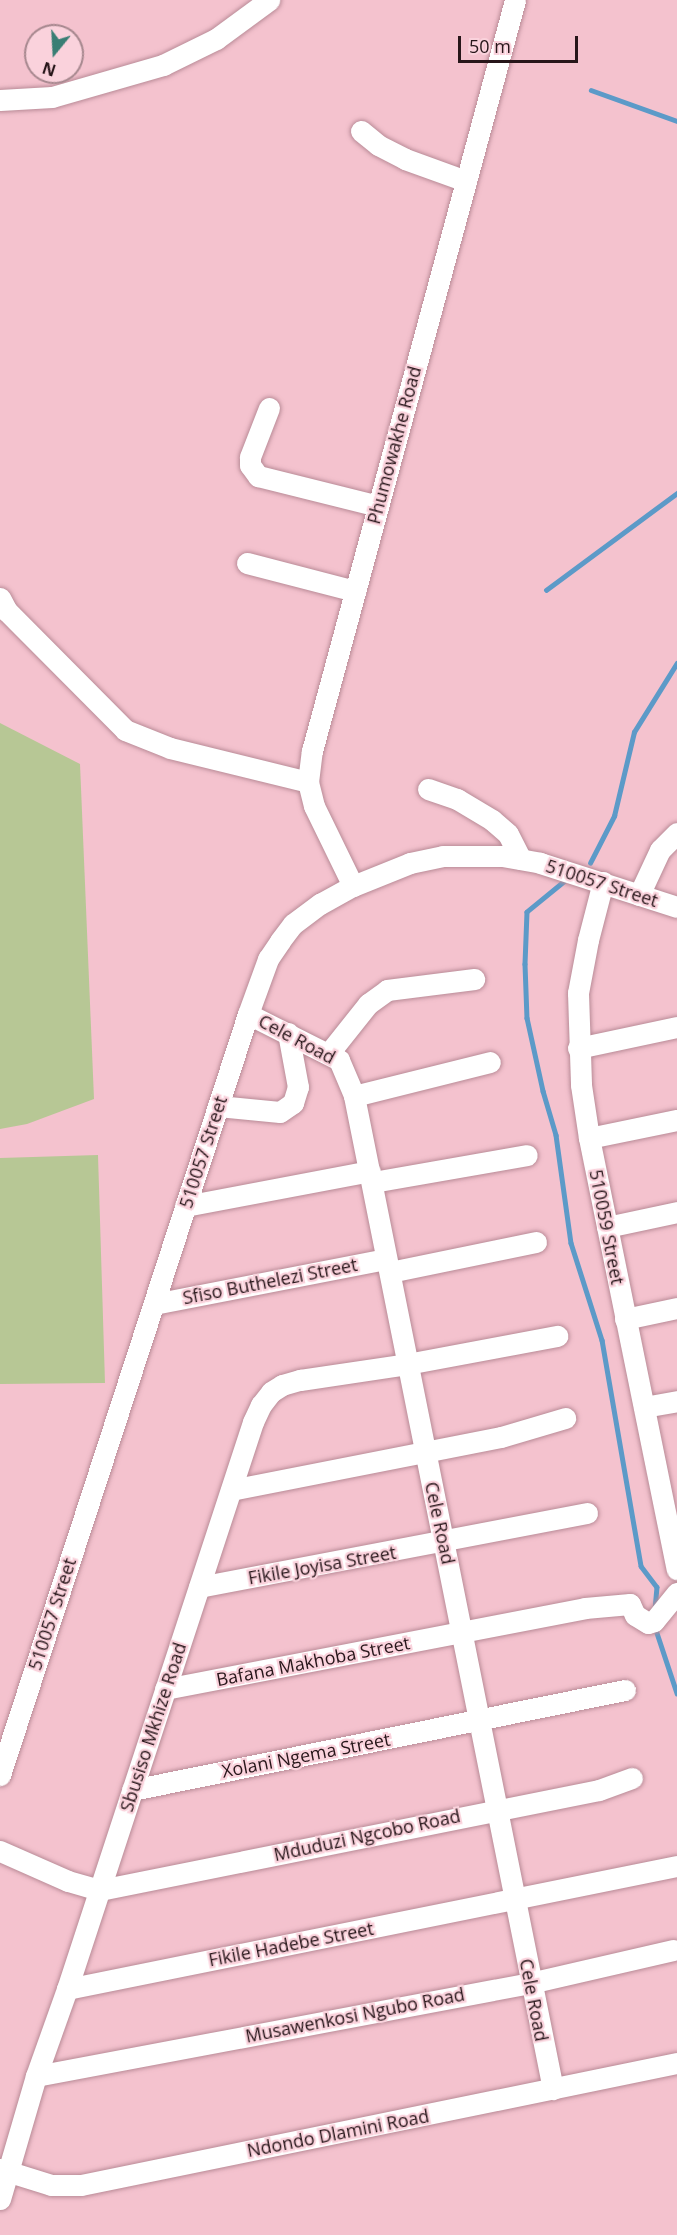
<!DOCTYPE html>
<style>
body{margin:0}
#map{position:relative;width:677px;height:2235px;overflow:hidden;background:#f4c2ce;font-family:"Open Sans",sans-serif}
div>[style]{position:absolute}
.green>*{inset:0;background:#b7c795}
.stream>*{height:4.5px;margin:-2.25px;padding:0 2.25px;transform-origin:2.25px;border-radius:2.25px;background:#5c9ac8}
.roads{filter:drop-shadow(0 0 2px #b98b97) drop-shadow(0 0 2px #b98b97)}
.minor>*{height:21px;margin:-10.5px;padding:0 10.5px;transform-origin:10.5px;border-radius:10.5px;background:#fff}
span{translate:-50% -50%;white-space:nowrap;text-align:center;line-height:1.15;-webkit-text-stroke:4.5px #fad2dc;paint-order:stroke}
.street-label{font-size:18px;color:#27161a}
.north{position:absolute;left:24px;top:24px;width:60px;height:60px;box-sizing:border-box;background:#fad2dc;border:2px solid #a6878e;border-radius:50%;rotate:198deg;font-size:16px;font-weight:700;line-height:24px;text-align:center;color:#27161a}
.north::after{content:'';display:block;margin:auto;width:21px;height:27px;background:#397e74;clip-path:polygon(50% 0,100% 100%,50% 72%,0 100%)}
.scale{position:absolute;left:458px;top:36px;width:120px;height:27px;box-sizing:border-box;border:3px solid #27161a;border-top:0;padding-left:8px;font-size:18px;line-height:21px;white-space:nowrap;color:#27161a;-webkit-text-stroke:4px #fad2dc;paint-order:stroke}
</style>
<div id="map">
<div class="green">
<div style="clip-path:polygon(0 723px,80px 764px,94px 1099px,27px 1124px,0 1129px)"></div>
<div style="clip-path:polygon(98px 1155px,105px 1383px,0 1384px,0 1158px)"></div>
</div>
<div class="stream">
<div style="left:591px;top:90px;width:91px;rotate:19.8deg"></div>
<div style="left:546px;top:590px;width:163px;rotate:-36.5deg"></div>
<div style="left:590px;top:863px;width:53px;rotate:-62.9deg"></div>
<div style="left:614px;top:816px;width:86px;rotate:-76.6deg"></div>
<div style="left:634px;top:732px;width:81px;rotate:-58.1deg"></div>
<div style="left:565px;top:881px;width:49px;rotate:140.8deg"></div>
<div style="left:527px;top:912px;width:52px;rotate:92.2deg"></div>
<div style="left:525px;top:964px;width:54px;rotate:87.9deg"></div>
<div style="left:527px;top:1018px;width:75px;rotate:77.6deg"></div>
<div style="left:543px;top:1091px;width:46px;rotate:73.5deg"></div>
<div style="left:556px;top:1135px;width:109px;rotate:82.1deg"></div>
<div style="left:571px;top:1243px;width:102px;rotate:72.3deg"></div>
<div style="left:602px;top:1340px;width:229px;rotate:80.2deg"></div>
<div style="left:641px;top:1566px;width:26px;rotate:53deg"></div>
<div style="left:657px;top:1587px;width:21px;rotate:95deg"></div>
<div style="left:655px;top:1627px;width:70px;rotate:71.6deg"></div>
</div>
<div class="roads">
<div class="minor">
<div style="left:0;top:100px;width:52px;rotate:-3.3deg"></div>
<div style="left:52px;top:97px;width:116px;rotate:-16.1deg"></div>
<div style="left:163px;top:65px;width:59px;rotate:-26.1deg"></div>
<div style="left:216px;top:39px;width:66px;rotate:-36.3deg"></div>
<div style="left:361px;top:131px;width:22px;rotate:39deg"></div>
<div style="left:378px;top:145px;width:30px;rotate:27deg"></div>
<div style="left:405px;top:159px;width:65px;rotate:19.8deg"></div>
<div style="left:269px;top:408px;width:53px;rotate:111.2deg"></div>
<div style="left:250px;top:457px;width:8px;rotate:90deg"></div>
<div style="left:250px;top:465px;width:14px;rotate:54deg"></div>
<div style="left:258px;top:476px;width:124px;rotate:14deg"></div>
<div style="left:247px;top:563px;width:112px;rotate:14.5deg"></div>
<div style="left:0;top:598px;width:15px;rotate:62deg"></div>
<div style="left:7px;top:611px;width:168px;rotate:45.2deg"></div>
<div style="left:125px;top:730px;width:48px;rotate:21.8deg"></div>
<div style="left:170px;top:748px;width:142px;rotate:13.8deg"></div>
<div style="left:428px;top:789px;width:31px;rotate:19deg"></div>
<div style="left:457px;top:799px;width:41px;rotate:31deg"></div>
<div style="left:492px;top:820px;width:21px;rotate:41deg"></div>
<div style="left:508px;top:834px;width:28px;rotate:63deg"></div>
<div style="left:603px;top:882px;width:60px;rotate:104.5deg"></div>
<div style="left:588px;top:940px;width:54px;rotate:100.7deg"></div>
<div style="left:578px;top:993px;width:92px;rotate:88.1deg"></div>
<div style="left:581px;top:1085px;width:54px;rotate:81.4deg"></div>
<div style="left:589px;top:1138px;width:440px;rotate:78.5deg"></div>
<div style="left:353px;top:886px;width:89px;rotate:-116deg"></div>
<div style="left:314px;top:806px;width:25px;rotate:-104deg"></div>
<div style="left:308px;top:782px;width:31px;rotate:-83deg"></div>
<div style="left:312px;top:751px;width:778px;rotate:-74.87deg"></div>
<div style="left:639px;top:895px;width:50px;rotate:-65deg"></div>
<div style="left:660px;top:850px;width:24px;rotate:-45deg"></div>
<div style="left:248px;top:1014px;width:102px;rotate:26.8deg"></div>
<div style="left:339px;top:1060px;width:39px;rotate:67deg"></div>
<div style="left:354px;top:1096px;width:1013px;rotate:78.67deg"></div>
<div style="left:578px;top:1048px;width:101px;rotate:-12deg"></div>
<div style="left:329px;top:1053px;width:63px;rotate:-51.5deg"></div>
<div style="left:368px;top:1004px;width:24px;rotate:-36deg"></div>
<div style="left:387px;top:990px;width:88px;rotate:-7.2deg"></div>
<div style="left:354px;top:1096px;width:140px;rotate:-14deg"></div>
<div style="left:218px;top:1106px;width:62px;rotate:5.5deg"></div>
<div style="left:280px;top:1112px;width:16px;rotate:-35deg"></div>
<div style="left:293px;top:1103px;width:17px;rotate:-73deg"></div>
<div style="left:298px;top:1087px;width:55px;rotate:-100.5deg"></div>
<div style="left:589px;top:1138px;width:90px;rotate:-11.6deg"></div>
<div style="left:373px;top:1182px;width:156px;rotate:-9.9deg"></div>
<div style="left:185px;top:1206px;width:188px;rotate:-10.7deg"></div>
<div style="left:607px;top:1227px;width:72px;rotate:-12.1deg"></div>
<div style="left:390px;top:1272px;width:149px;rotate:-11.6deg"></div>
<div style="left:154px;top:1304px;width:236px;rotate:-11deg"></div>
<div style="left:625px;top:1319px;width:53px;rotate:-11.9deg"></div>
<div style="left:644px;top:1407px;width:34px;rotate:-10deg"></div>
<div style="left:231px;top:1490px;width:275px;rotate:-11.1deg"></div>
<div style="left:501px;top:1437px;width:67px;rotate:-16.5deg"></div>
<div style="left:199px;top:1587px;width:395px;rotate:-10.8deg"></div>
<div style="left:165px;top:1689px;width:428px;rotate:-10.9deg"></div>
<div style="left:585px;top:1608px;width:45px;rotate:-5.1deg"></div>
<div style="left:630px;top:1604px;width:12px;rotate:66deg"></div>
<div style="left:635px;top:1615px;width:15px;rotate:32deg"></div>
<div style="left:648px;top:1623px;width:6px;rotate:-18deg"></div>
<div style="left:654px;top:1621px;width:36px;rotate:-51deg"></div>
<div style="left:0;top:1775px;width:800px;rotate:-71.95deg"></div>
<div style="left:248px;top:1014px;width:59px;rotate:-70deg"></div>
<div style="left:268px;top:959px;width:22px;rotate:-56deg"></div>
<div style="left:280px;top:941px;width:21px;rotate:-53deg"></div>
<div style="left:293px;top:924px;width:34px;rotate:-37deg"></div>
<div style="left:320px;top:904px;width:38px;rotate:-29deg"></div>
<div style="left:353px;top:886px;width:61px;rotate:-22deg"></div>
<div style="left:410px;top:863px;width:34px;rotate:-12deg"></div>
<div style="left:443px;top:856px;width:59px"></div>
<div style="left:502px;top:856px;width:39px;rotate:10deg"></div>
<div style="left:540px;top:863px;width:144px;rotate:17.8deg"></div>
<div style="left:132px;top:1790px;width:503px;rotate:-11.47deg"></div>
<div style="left:0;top:1851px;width:74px;rotate:23.8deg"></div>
<div style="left:68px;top:1881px;width:33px;rotate:16deg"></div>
<div style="left:100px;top:1890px;width:509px;rotate:-11.33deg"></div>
<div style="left:599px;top:1790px;width:35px;rotate:-20deg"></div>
<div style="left:67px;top:1989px;width:622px;rotate:-11.4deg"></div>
<div style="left:36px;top:2076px;width:503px;rotate:-10.66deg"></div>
<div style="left:530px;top:1983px;width:147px;rotate:-13deg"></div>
<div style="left:0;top:2169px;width:53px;rotate:17.4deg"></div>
<div style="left:51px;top:2185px;width:30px"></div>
<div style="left:81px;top:2185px;width:608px;rotate:-11.57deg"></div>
<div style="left:0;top:2199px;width:128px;rotate:-73.7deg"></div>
<div style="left:36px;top:2076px;width:92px;rotate:-70.4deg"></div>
<div style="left:67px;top:1989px;width:597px;rotate:-71.84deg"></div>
<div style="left:253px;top:1422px;width:19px;rotate:-65deg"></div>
<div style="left:261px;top:1405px;width:16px;rotate:-52deg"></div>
<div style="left:271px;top:1392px;width:13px;rotate:-32deg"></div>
<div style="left:282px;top:1385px;width:19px;rotate:-16deg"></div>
<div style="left:300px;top:1380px;width:108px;rotate:-8.5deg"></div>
<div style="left:407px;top:1364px;width:153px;rotate:-10.6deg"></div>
</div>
</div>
<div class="street-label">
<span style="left:394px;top:445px;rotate:-75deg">Phumowakhe Road</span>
<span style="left:602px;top:883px;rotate:18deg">510057 Street</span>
<span style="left:297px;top:1039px;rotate:28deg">Cele Road</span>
<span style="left:203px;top:1152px;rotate:-72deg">510057 Street</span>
<span style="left:607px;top:1227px;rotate:79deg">510059 Street</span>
<span style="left:270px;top:1281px;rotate:-11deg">Sfiso Buthelezi Street</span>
<span style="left:440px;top:1523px;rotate:78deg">Cele Road</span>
<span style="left:322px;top:1565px;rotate:-10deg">Fikile Joyisa Street</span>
<span style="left:52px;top:1614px;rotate:-72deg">510057 Street</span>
<span style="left:313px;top:1661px;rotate:-11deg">Bafana Makhoba Street</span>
<span style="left:153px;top:1727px;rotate:-72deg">Sbusiso Mkhize Road</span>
<span style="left:306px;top:1755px;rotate:-11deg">Xolani Ngema Street</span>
<span style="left:367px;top:1835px;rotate:-12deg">Mduduzi Ngcobo Road</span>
<span style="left:291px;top:1944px;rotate:-11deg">Fikile Hadebe Street</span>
<span style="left:534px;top:2000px;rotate:79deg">Cele Road</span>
<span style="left:355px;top:2015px;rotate:-11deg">Musawenkosi Ngubo Road</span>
<span style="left:338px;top:2133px;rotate:-11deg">Ndondo Dlamini Road</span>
</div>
<div class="north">N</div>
<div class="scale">50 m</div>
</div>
